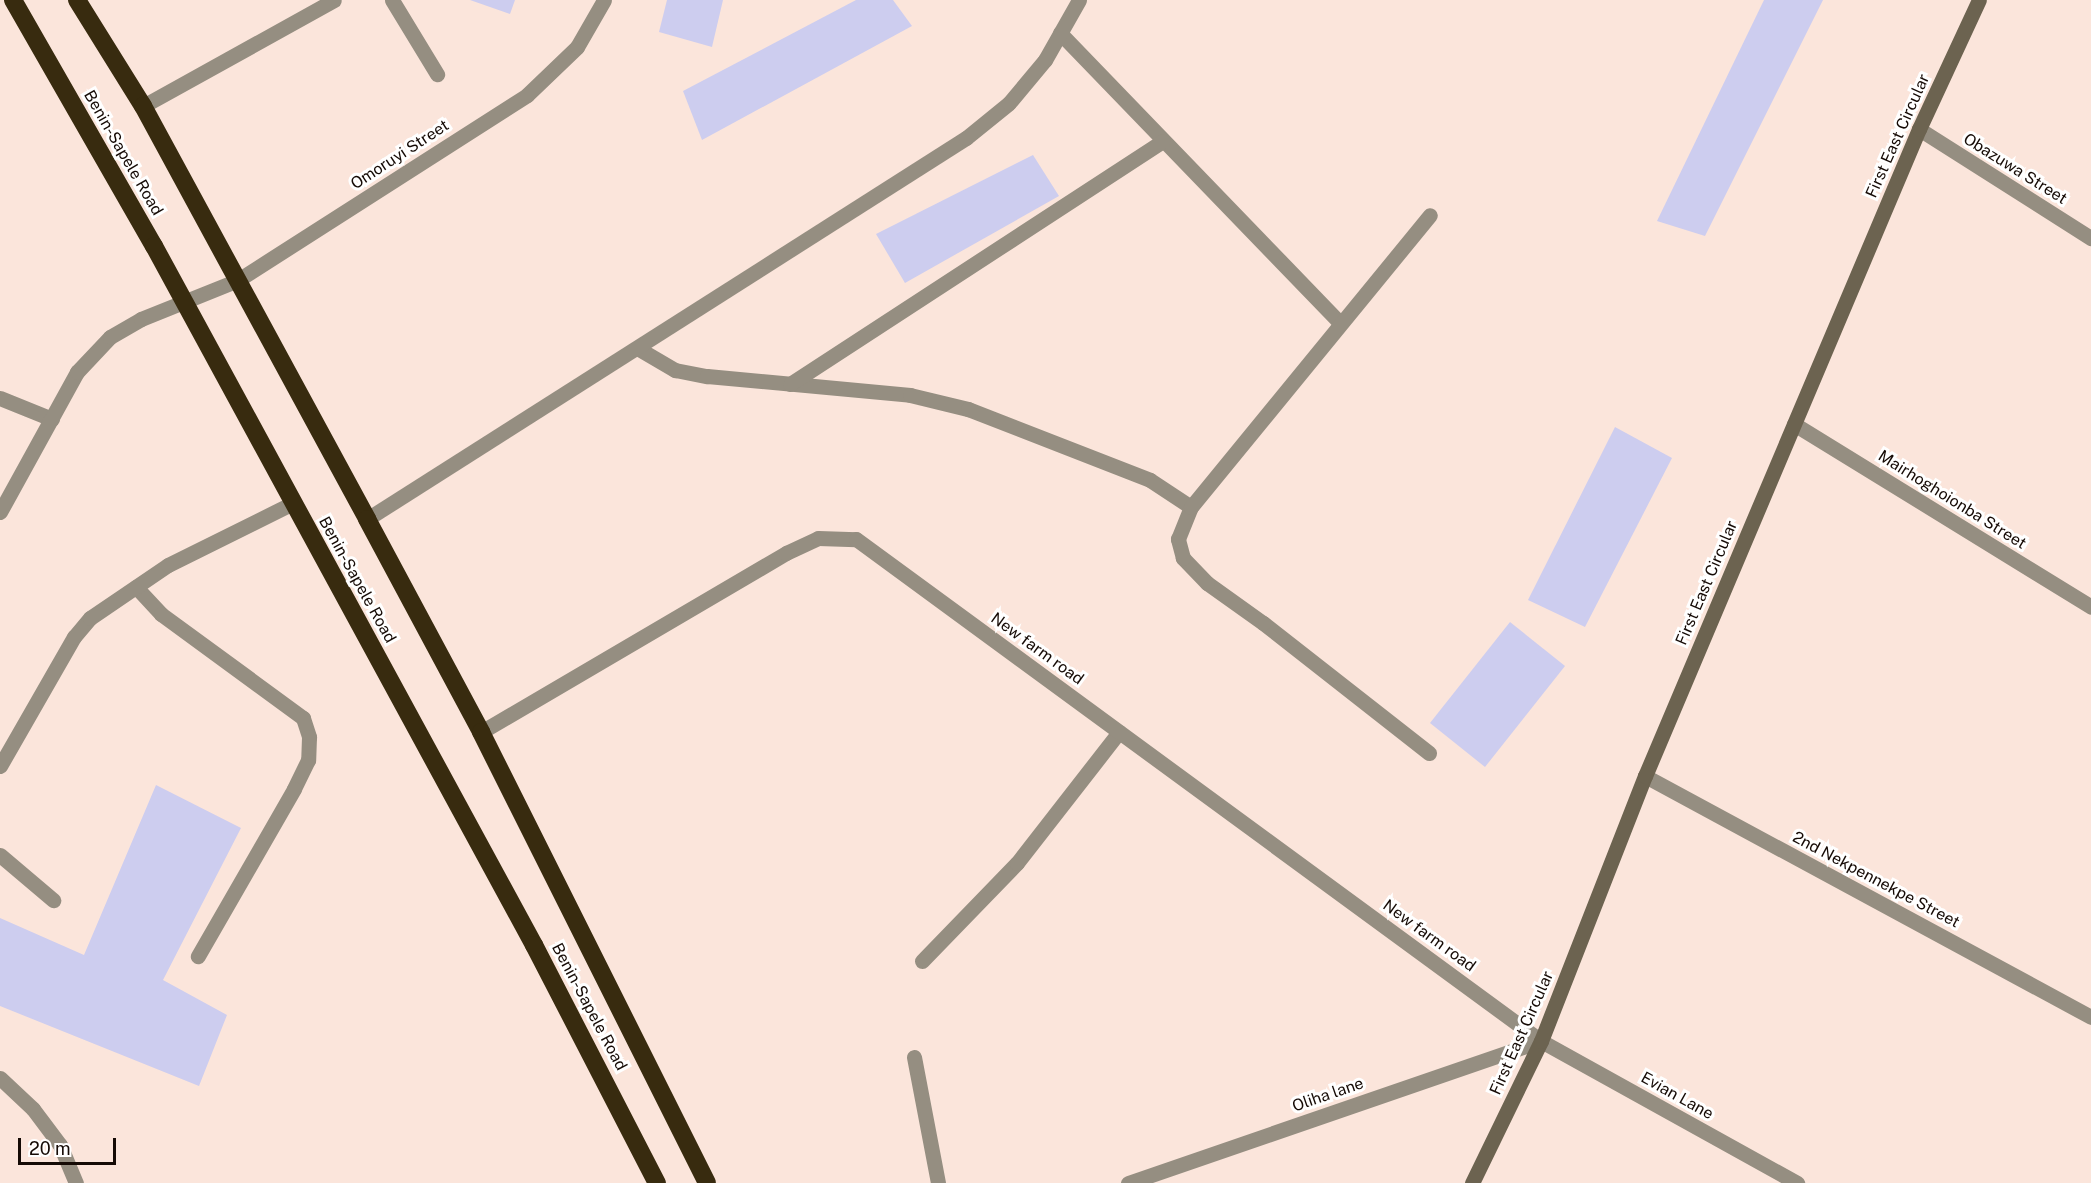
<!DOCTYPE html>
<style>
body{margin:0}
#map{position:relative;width:2091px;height:1183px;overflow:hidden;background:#fbe5db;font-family:"Public Sans",sans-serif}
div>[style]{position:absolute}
.building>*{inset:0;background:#cdcdef}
.lane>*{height:15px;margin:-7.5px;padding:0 7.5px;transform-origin:7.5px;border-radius:7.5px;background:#958e81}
.street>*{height:15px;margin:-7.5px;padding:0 7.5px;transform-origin:7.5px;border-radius:7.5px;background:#958e81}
.secondary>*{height:15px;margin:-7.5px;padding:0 7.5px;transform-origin:7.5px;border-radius:7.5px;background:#6c6350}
.highway>*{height:18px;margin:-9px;padding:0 9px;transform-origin:9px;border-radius:9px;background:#382b0f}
span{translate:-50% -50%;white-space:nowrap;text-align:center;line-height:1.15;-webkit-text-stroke:6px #fff;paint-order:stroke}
.street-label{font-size:16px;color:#150a05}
.scale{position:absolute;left:18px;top:1138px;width:98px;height:27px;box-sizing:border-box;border:3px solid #150a05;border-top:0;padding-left:8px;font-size:18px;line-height:21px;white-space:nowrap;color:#150a05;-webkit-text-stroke:4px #fff;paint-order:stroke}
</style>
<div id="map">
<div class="building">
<div style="clip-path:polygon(470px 0,515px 0,510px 14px)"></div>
<div style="clip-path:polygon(667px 0,723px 0,712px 47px,659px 32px)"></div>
<div style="clip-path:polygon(856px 0,893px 0,912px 26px,702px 140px,683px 91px)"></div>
<div style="clip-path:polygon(1764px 0,1823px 0,1705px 236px,1657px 221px)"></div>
<div style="clip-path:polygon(1033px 155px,1059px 196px,905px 283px,876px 234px)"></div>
<div style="clip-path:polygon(1615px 427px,1672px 458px,1585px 627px,1528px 600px)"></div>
<div style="clip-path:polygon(1510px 622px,1565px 666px,1485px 767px,1430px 723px)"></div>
<div style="clip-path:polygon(156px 785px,241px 828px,163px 980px,227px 1015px,199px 1086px,0 1006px,0 918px,84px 955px)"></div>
</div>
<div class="lane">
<div style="left:392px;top:0;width:87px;rotate:58.7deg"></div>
<div style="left:1060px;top:33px;width:403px;rotate:46deg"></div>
<div style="left:143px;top:106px;width:218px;rotate:-29deg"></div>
<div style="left:639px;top:349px;width:42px;rotate:30.3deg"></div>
<div style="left:675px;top:370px;width:33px;rotate:11deg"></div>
<div style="left:707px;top:376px;width:204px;rotate:5.3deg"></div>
<div style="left:910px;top:395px;width:60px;rotate:13.6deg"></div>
<div style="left:968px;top:409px;width:195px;rotate:21.3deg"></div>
<div style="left:1150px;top:480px;width:49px;rotate:33.4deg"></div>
<div style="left:790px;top:384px;width:445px;rotate:-33.1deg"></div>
<div style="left:0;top:398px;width:56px;rotate:22deg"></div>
<div style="left:367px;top:519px;width:710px;rotate:-32.46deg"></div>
<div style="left:966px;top:138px;width:55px;rotate:-39.1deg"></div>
<div style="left:1009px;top:103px;width:56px;rotate:-50.1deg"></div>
<div style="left:1045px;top:60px;width:69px;rotate:-60.5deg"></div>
<div style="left:136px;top:587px;width:37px;rotate:47deg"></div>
<div style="left:161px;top:614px;width:176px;rotate:36.2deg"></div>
<div style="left:303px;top:718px;width:20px;rotate:72deg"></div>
<div style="left:309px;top:737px;width:23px;rotate:92deg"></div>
<div style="left:308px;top:760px;width:32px;rotate:116deg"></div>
<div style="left:294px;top:789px;width:193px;rotate:119.9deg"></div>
<div style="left:1429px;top:753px;width:211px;rotate:-141.9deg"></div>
<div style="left:1263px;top:623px;width:69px;rotate:-144.5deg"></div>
<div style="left:1207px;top:583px;width:35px;rotate:-134deg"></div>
<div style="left:1183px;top:558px;width:20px;rotate:-105deg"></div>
<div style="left:1178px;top:539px;width:35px;rotate:-68deg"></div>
<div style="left:1191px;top:507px;width:377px;rotate:-50.7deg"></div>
<div style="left:0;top:766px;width:149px;rotate:-60.2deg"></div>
<div style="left:74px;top:637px;width:25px;rotate:-50deg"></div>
<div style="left:90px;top:618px;width:94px;rotate:-34.2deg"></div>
<div style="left:168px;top:565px;width:140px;rotate:-26.4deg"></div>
<div style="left:0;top:855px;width:70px;rotate:40.3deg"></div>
<div style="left:922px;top:961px;width:136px;rotate:-45.9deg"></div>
<div style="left:1017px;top:863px;width:166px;rotate:-52.1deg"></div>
<div style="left:914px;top:1057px;width:128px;rotate:79.2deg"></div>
<div style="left:0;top:1078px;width:45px;rotate:43.2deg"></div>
<div style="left:33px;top:1109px;width:45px;rotate:53.1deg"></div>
<div style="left:60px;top:1145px;width:41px;rotate:67.2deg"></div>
</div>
<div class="street">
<div style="left:1919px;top:129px;width:204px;rotate:32.4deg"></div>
<div style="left:1794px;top:424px;width:349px;rotate:31.6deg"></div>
<div style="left:0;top:512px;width:160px;rotate:-61.2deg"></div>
<div style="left:77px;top:372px;width:48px;rotate:-46.7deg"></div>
<div style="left:110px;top:337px;width:36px;rotate:-30deg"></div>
<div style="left:141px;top:319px;width:105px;rotate:-21.9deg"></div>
<div style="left:238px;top:280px;width:343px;rotate:-32.6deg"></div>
<div style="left:527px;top:95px;width:69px;rotate:-43.8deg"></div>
<div style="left:577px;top:47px;width:54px;rotate:-60.1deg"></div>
<div style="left:481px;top:732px;width:354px;rotate:-30.4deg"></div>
<div style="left:786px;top:553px;width:35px;rotate:-25deg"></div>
<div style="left:818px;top:538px;width:38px;rotate:2deg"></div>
<div style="left:856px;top:539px;width:849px;rotate:36.24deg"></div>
<div style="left:1541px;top:1041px;width:293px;rotate:29deg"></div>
<div style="left:1645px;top:776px;width:507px;rotate:28.38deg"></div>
<div style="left:1128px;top:1183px;width:437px;rotate:-19deg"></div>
</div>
<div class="secondary">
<div style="left:1472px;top:1183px;width:158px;rotate:-64.1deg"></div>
<div style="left:1541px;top:1041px;width:285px;rotate:-68.6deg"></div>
<div style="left:1645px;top:776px;width:703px;rotate:-67.05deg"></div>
<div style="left:1919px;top:129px;width:142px;rotate:-65.1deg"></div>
</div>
<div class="highway">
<div style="left:13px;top:0;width:284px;rotate:60.2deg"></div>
<div style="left:154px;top:246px;width:796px;rotate:61.47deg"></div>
<div style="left:534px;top:945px;width:268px;rotate:62.7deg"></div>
<div style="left:77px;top:0;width:125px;rotate:58.1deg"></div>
<div style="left:143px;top:106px;width:470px;rotate:61.5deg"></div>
<div style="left:367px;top:519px;width:242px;rotate:61.8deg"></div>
<div style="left:481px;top:732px;width:504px;rotate:63.38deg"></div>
</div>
<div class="street-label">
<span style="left:1898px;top:136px;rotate:-66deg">First East Circular</span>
<span style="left:123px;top:153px;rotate:60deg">Benin-Sapele Road</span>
<span style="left:400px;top:155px;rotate:-33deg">Omoruyi Street</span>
<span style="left:2015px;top:169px;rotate:32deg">Obazuwa Street</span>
<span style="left:1952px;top:500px;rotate:32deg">Mairhoghoionba Street</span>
<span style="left:357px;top:580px;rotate:61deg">Benin-Sapele Road</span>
<span style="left:1707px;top:583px;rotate:-67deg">First East Circular</span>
<span style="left:1037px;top:649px;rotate:36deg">New farm road</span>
<span style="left:1876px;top:880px;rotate:28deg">2nd Nekpennekpe Street</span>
<span style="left:1429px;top:936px;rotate:36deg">New farm road</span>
<span style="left:589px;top:1007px;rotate:62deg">Benin-Sapele Road</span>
<span style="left:1522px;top:1033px;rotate:-66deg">First East Circular</span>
<span style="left:1328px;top:1095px;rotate:-19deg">Oliha lane</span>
<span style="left:1677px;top:1096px;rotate:29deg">Evian Lane</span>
</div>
<div class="scale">20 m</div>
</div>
